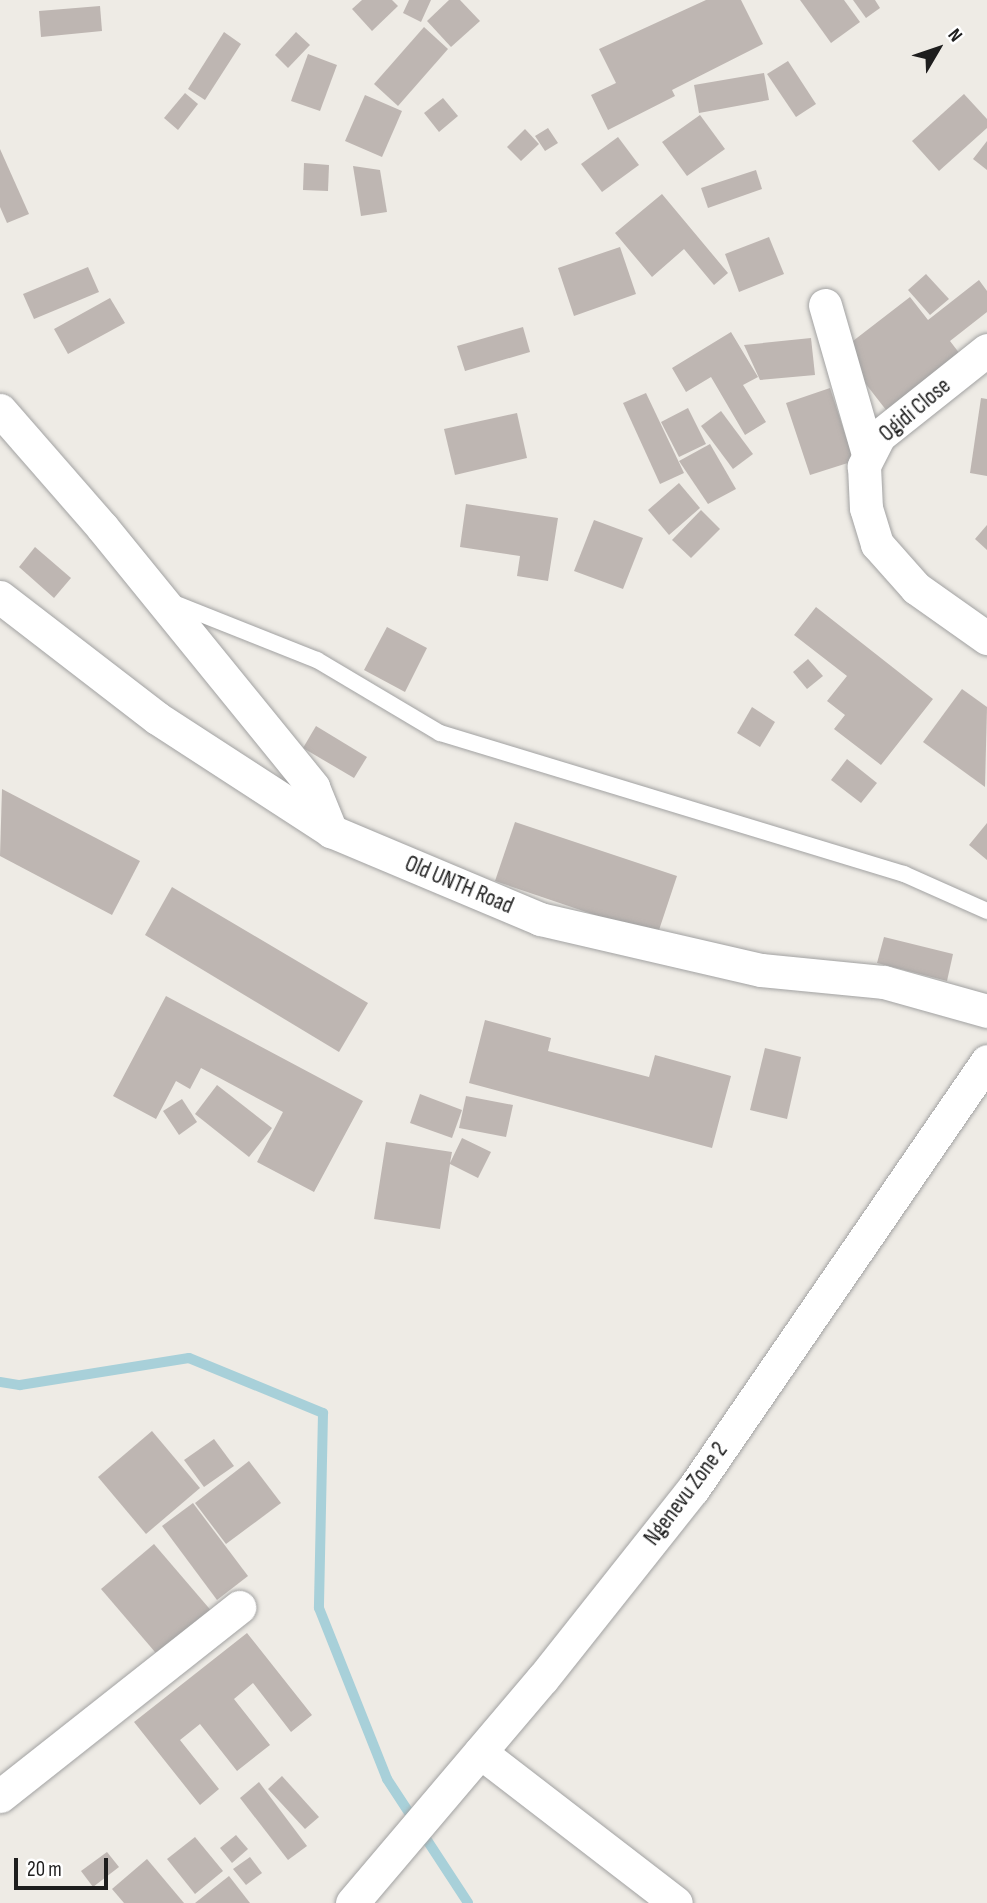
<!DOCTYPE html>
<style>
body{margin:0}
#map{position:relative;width:987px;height:1903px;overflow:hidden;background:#eeebe5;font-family:"Sofia Sans Condensed",sans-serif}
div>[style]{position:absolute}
.stream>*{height:10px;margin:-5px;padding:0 5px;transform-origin:5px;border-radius:5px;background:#a8d0d9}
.building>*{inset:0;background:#beb6b2}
.roads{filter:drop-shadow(0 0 2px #a2a2a2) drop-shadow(0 0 2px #a2a2a2)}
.lane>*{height:16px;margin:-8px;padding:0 8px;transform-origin:8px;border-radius:8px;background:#fff}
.street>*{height:33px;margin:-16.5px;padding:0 16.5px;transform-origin:16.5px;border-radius:16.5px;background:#fff}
span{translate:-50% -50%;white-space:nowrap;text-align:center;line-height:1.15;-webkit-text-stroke:5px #fff;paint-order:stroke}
.street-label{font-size:23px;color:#1e1e1e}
.north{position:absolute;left:903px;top:14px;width:70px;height:70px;-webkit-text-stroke:5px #fff;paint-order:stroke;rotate:51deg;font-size:19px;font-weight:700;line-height:28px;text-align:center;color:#1e1e1e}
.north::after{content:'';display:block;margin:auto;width:24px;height:32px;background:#1e1e1e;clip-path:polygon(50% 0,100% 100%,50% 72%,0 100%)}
.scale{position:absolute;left:14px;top:1858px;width:94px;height:32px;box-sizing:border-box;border:4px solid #1e1e1e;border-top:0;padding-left:9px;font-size:21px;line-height:24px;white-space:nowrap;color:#1e1e1e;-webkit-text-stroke:5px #fff;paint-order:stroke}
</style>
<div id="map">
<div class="stream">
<div style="left:0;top:1382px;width:20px;rotate:9deg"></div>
<div style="left:20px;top:1385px;width:171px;rotate:-9.1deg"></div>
<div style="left:189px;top:1358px;width:145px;rotate:22.3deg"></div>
<div style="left:323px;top:1413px;width:195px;rotate:91.2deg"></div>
<div style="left:319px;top:1608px;width:184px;rotate:68.3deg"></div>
<div style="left:387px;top:1779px;width:148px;rotate:56.8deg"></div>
</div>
<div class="building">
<div style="clip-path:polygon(362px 0,392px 0,398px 6px,372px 31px,352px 9px)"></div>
<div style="clip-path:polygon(409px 0,431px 0,421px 22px,403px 13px)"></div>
<div style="clip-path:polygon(449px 0,460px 0,480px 21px,451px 47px,427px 21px)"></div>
<div style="clip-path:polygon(706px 0,741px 0,763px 44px,672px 90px,675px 96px,608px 130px,591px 95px,616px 83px,599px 49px)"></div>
<div style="clip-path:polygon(800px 0,844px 0,860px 22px,831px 43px)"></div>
<div style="clip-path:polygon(853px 0,875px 0,880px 8px,866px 18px)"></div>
<div style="clip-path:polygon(100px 6px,102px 31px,41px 37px,39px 11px)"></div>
<div style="clip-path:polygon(424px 27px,448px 49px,398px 106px,374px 84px)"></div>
<div style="clip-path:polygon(224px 32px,241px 44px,205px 100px,188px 89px)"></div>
<div style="clip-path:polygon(296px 32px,310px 45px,288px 68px,275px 55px)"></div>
<div style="clip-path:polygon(308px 54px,337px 65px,320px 111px,291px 101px)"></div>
<div style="clip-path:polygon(788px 61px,816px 104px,796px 117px,767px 74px)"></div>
<div style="clip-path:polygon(764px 73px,769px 100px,699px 113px,694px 85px)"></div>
<div style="clip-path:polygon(185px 93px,198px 104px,178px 130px,164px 118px)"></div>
<div style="clip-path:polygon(964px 94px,987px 119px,987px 128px,939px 171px,912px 141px)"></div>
<div style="clip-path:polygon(365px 95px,402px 111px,382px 157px,345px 141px)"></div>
<div style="clip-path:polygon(443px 98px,458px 116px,439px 132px,424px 113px)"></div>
<div style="clip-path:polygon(700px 115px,725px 149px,687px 176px,662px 142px)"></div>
<div style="clip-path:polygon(548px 128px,558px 143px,545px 151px,535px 136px)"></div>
<div style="clip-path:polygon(525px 129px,539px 144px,521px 161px,507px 147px)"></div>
<div style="clip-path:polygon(618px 137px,639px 165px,602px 192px,581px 164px)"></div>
<div style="clip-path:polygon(987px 141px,987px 170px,973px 159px)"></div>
<div style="clip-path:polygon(0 149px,29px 214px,7px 223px,0 207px)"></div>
<div style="clip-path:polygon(304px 163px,329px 165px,328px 191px,303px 190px)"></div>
<div style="clip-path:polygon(353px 166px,380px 170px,387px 212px,361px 216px)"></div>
<div style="clip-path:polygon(756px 170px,762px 189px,708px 208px,701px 188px)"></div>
<div style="clip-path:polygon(662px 194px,728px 273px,714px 285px,684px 249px,652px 277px,615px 233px)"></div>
<div style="clip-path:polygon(769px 237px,784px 274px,739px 292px,725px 254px)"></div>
<div style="clip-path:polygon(620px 247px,636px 294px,574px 316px,558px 268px)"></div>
<div style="clip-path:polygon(88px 267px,99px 292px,34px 319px,23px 294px)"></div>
<div style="clip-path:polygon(926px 274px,949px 299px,930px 315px,908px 290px)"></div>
<div style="clip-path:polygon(979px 280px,987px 291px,987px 312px,950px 341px,963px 358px,890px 415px,840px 351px,910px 297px,928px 320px)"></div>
<div style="clip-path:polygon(110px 298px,125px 323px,68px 354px,54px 329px)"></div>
<div style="clip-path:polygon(523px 327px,530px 352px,465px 371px,457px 346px)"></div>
<div style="clip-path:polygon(731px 332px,758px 377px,743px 385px,766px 422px,745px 435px,711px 377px,686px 392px,672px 368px)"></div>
<div style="clip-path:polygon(811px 338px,815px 375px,760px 380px,744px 345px)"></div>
<div style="clip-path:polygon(830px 388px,854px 461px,810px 475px,786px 403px)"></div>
<div style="clip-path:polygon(646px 393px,684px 473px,660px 484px,623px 403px)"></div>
<div style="clip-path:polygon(981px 398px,987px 399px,987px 476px,970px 473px)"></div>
<div style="clip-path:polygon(688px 408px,706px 444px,679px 457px,661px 422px)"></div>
<div style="clip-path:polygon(721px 411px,753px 454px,733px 469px,701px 426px)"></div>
<div style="clip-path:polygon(517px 413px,527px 458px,455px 475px,444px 429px)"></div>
<div style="clip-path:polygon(710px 444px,736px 489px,708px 504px,679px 461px)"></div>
<div style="clip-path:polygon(679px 483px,700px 508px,669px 535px,648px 510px)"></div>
<div style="clip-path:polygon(466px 504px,558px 518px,548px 581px,517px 576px,520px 556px,460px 547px)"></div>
<div style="clip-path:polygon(701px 510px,720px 529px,691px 558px,672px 540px)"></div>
<div style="clip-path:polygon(594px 520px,643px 538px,623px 589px,574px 571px)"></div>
<div style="clip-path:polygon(987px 525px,987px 550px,975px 539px)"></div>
<div style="clip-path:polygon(35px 547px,71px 578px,54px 598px,19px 567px)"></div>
<div style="clip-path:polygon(816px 607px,933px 699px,881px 765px,834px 729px,845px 715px,827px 701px,847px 676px,794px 635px)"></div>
<div style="clip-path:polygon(387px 627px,427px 648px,405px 692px,364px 670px)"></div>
<div style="clip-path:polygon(808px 659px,823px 676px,807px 689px,793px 672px)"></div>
<div style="clip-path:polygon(962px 689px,987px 707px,985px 787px,923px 742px)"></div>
<div style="clip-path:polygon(752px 707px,775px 722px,760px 747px,737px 733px)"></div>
<div style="clip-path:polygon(316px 726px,367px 757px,354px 778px,303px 748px)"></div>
<div style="clip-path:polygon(847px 759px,877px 783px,861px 803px,831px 780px)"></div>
<div style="clip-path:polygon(2px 789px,140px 861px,112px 915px,0 856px)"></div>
<div style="clip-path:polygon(515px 822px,677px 876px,657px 936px,495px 881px)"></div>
<div style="clip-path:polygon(987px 823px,987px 860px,969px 845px)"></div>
<div style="clip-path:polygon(172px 887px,368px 1003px,339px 1052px,145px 935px)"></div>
<div style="clip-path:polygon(884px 937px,953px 954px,947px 981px,877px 963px)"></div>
<div style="clip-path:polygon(166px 996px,363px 1101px,314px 1192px,257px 1162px,283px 1112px,201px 1068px,190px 1089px,176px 1081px,156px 1119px,113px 1096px)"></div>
<div style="clip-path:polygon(485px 1020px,551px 1038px,548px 1051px,649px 1077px,655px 1055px,731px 1076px,712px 1148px,469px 1083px)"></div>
<div style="clip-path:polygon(765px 1048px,801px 1057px,787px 1119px,750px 1110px)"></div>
<div style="clip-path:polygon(217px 1085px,272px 1128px,249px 1157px,195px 1114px)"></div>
<div style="clip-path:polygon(420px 1094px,462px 1110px,452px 1138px,410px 1123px)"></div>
<div style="clip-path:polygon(466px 1096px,513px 1105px,506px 1137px,459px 1128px)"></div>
<div style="clip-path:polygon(182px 1099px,197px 1122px,179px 1135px,163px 1111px)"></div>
<div style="clip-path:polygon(462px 1138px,491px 1152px,478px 1178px,450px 1164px,440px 1229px,374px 1219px,386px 1142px,452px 1152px,450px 1163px)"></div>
<div style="clip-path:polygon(152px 1431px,200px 1488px,146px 1534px,98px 1477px)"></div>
<div style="clip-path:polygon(214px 1439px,234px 1466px,204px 1487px,184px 1460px)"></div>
<div style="clip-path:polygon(249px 1461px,281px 1503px,226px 1544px,195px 1503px)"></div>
<div style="clip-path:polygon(193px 1503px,248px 1576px,217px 1600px,162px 1526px)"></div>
<div style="clip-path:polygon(154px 1544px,220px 1621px,167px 1666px,101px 1589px)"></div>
<div style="clip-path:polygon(247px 1633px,312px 1715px,291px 1732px,253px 1683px,234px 1699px,270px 1745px,237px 1771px,200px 1724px,180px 1740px,219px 1789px,200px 1805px,134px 1722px)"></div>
<div style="clip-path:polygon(282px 1776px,319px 1817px,305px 1829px,268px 1789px)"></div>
<div style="clip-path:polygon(259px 1782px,307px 1846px,288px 1860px,240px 1798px)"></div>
<div style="clip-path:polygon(236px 1835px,248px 1849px,232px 1863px,220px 1848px)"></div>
<div style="clip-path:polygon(195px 1837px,223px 1871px,195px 1894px,167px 1859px)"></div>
<div style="clip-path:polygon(107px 1852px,119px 1867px,93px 1887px,81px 1871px)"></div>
<div style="clip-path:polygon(250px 1857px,262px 1873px,246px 1885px,233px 1869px)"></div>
<div style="clip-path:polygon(147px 1859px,184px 1903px,124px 1903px,112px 1889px)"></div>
<div style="clip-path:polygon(229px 1876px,250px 1903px,195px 1903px)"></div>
</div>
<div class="roads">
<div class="lane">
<div style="left:171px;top:602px;width:157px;rotate:21.7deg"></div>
<div style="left:317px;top:660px;width:143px;rotate:30.7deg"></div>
<div style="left:440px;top:733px;width:485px;rotate:16.9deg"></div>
<div style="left:904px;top:874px;width:91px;rotate:24deg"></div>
</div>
<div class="street">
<div style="left:825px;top:305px;width:155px;rotate:73.9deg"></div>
<div style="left:987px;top:350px;width:138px;rotate:141.5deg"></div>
<div style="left:879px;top:436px;width:34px;rotate:117deg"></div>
<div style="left:864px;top:466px;width:42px;rotate:87.3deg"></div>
<div style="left:866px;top:508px;width:38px;rotate:73deg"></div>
<div style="left:877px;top:544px;width:59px;rotate:48.4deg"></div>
<div style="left:916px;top:588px;width:87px;rotate:35.2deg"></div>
<div style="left:0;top:410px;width:155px;rotate:48.9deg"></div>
<div style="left:102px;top:527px;width:335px;rotate:50.9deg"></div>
<div style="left:313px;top:787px;width:48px;rotate:67.8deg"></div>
<div style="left:0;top:597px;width:198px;rotate:37.6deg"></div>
<div style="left:157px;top:718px;width:207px;rotate:33deg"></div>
<div style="left:331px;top:831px;width:227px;rotate:22.8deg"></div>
<div style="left:540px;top:919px;width:227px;rotate:13deg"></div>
<div style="left:761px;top:970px;width:124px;rotate:5.6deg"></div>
<div style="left:884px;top:982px;width:107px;rotate:15.7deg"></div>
<div style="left:480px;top:1752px;width:247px;rotate:37.6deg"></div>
<div style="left:0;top:1796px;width:305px;rotate:-38.3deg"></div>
<div style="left:352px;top:1903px;width:295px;rotate:-49.7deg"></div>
<div style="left:543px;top:1678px;width:241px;rotate:-51.6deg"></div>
<div style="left:693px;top:1489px;width:519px;rotate:-55.51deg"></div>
</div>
</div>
<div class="street-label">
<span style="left:915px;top:410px;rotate:-40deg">Ogidi Close</span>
<span style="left:459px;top:885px;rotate:23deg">Old UNTH Road</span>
<span style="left:686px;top:1494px;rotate:-53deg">Ngenevu Zone 2</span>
</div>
<div class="north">N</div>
<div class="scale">20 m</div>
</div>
